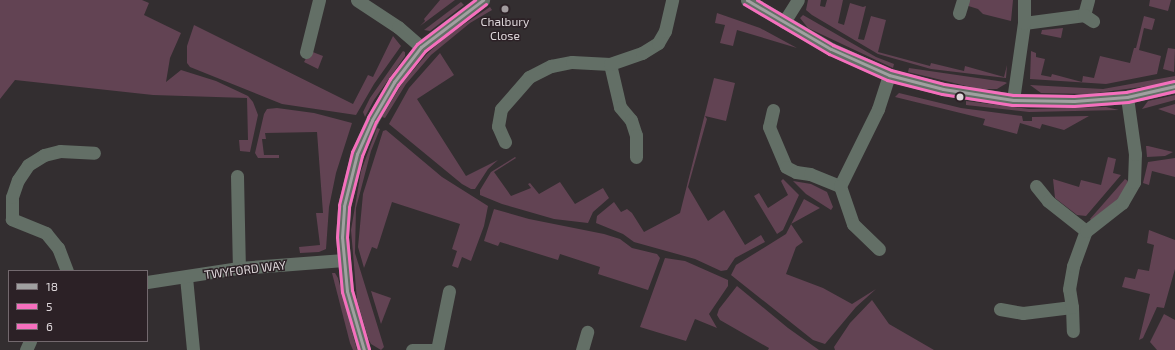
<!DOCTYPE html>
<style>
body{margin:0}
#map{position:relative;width:1175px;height:350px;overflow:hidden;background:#332e30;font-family:"Exo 2",sans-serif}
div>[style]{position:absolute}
.green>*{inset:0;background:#624353}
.minor>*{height:13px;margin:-6.5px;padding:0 6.5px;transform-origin:6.5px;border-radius:6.5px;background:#636f66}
.bus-1>*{height:3px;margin:-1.5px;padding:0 1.5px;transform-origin:1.5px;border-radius:1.5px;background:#a0a0a0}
.bus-2>*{height:3px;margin:-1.5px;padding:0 1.5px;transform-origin:1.5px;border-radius:1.5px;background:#f56fbd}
.bus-3>*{height:3px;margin:-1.5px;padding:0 1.5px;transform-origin:1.5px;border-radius:1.5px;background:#f56fbd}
.dots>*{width:11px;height:11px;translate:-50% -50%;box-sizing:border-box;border:2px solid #2c2126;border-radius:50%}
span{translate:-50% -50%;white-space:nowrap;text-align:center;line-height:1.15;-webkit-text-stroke:3px #2c2126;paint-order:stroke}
.poi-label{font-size:12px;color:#ddd6d9}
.street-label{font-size:12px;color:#ddd6d9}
.legend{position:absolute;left:8px;top:270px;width:140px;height:72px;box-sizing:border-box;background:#2c2126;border:1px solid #73696e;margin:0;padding:5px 7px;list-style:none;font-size:12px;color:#ddd6d9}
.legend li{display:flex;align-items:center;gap:8px;height:20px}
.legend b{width:20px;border:1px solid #73696e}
</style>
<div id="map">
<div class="green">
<div style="clip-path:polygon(0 0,142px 0,149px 3px,144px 15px,181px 33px,170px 58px,166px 82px,181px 70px,216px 81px,248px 96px,253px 102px,258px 115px,250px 152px,240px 151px,239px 140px,248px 140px,247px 98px,153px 95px,15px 80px,0 99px)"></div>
<div style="clip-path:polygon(440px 0,455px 0,420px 26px,425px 21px,424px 19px)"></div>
<div style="clip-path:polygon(808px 0,821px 0,820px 6px,825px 7px,827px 0,843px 0,838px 23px,844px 25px,850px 3px,863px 7px,866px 6px,858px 39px,864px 40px,871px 16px,886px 20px,878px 52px,930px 66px,931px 63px,964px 71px,965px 66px,1004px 77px,1007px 65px,1006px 78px,931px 69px,878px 54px,812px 15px,806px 10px)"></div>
<div style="clip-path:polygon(963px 0,1013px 0,1011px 21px,983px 14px,978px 9px,962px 4px)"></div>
<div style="clip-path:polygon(1150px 0,1171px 0,1168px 11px,1149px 6px)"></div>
<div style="clip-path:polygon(461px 2px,464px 5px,430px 31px,424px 30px)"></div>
<div style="clip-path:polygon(490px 7px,492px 10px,470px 23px,431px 55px,406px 84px,385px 118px,382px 117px,403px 82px,427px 54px,448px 35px)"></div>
<div style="clip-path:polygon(717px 13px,760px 28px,797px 48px,737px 30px,733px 46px,720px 43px,725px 25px,715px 23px)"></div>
<div style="clip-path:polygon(803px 15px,876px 57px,894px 64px,893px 68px,808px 28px,800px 18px)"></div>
<div style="clip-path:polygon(1144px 16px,1155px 19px,1152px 30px,1144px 28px,1139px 50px,1161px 56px,1157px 74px,1106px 84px,1030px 79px,1031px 51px,1036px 53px,1036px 57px,1045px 59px,1041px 75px,1051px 77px,1052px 74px,1082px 82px,1083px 76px,1094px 78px,1100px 56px,1130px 63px,1134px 48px,1136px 48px)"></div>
<div style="clip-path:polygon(194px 25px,353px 104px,368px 75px,373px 77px,393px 36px,401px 46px,374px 84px,356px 115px,282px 104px,190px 67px,187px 63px,187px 46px)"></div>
<div style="clip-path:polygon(1063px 28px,1061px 38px,1041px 34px,1042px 30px)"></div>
<div style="clip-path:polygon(1168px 48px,1175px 49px,1174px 72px,1163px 69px)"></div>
<div style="clip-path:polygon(310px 51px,323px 56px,318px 69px,304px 62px)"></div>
<div style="clip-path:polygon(403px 51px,405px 52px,405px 56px,374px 100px,365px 117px,363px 112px,370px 98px)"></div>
<div style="clip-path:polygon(440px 53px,454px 75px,417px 99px,466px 176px,498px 160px,488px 169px,475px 189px,471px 189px,462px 184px,389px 124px,409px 88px)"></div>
<div style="clip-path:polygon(909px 68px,1005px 82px,1007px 83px,997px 89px,979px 89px,908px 72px)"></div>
<div style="clip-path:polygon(1175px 76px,1175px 80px,1149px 86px,1089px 94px,1041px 93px,1030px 85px,1103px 89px)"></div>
<div style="clip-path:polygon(714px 78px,735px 83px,726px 121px,705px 116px,707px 119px,688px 187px,708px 221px,724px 210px,745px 245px,761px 235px,765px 242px,735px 258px,727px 270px,721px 271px,695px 259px,634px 242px,623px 234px,596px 223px,597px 216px,614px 202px,621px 212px,627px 209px,632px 213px,644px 232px,680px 213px)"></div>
<div style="clip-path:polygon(899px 93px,961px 108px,1022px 116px,1023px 121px,1032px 121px,1032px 117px,1089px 116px,1064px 130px,1042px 124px,1040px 129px,1020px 123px,1017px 134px,983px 125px,985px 119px,895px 97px)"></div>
<div style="clip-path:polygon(1175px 95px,1175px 100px,1142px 109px,1148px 101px)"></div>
<div style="clip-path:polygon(966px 101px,1029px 109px,1106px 107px,1119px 110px,1029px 112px,966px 105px)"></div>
<div style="clip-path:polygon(1175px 104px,1175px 115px,1158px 109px)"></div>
<div style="clip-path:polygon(277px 108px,314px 113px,352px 123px,336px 173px,329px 207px,326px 249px,319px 252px,300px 253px,299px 247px,320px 245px,316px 213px,323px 213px,317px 132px,265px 133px,266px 139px,262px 139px,264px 155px,279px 155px,279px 158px,258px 158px,255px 153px,264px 114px,267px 109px)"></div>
<div style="clip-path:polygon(377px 128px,380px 129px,371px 151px,356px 208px,355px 253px,384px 347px,381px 350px,371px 344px,368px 338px,357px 300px,351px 230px,361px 171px)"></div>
<div style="clip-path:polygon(386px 130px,442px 177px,488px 206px,484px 226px,471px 261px,462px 257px,458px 268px,452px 266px,457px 251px,452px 249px,460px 224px,392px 202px,377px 249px,372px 247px,364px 268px,358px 247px,363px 194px,383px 131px)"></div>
<div style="clip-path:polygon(1146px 146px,1148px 146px,1173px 152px,1165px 156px,1147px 157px)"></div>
<div style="clip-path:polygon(515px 157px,516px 158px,494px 172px,511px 196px,531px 188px,528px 184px,530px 183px,539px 194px,560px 182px,575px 204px,603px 188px,609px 198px,593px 212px,588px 223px,554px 219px,502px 204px,480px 195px,480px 190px,491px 172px)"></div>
<div style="clip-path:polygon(1108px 157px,1116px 159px,1113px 173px,1121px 175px,1086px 216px,1077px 215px,1055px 198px,1053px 179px,1079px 187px,1081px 180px,1101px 185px)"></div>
<div style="clip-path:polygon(1175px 158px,1175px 177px,1152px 171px,1149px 185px,1143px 183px,1148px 162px)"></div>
<div style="clip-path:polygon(783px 179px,799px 195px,783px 230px,777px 234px,754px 196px,759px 193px,768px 208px,788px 195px,781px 181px)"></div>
<div style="clip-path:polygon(1125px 179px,1128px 181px,1122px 195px,1093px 222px,1090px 219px)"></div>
<div style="clip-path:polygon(793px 181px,811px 184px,827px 192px,833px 207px,831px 210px,806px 194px)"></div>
<div style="clip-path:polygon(804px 199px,820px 208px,791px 224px,803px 242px,796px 247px,786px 274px,823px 288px,852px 304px,876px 289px,856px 307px,825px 344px,813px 340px,731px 275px,736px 265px,786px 234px)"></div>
<div style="clip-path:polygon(494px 209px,529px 219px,604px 234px,620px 239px,632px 248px,657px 254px,660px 258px,648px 290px,598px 274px,600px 267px,560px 254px,558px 260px,500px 242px,498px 246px,484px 241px)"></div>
<div style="clip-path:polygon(1149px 230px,1175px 240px,1175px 269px,1164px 308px,1157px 307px,1143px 338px,1139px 340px,1150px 294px,1122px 287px,1125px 277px,1135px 279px,1138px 269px,1149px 271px,1154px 245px,1147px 243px)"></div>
<div style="clip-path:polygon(665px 258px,685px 261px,728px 280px,728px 286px,709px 314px,717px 328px,695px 319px,686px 341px,640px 327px)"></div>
<div style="clip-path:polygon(332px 273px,335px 273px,338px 278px,357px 350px,353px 350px,350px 343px)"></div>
<div style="clip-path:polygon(737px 286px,788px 328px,819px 350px,768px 350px,769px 348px,720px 320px,717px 315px,719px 309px)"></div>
<div style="clip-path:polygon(371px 291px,391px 298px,381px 324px)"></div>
<div style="clip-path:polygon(872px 300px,889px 324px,934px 350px,835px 350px,834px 347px,850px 323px)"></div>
<div style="clip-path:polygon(1164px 314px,1175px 320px,1175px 350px,1157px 350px,1150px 342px)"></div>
</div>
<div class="minor">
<div style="left:357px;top:0;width:49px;rotate:33.4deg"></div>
<div style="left:398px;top:27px;width:30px;rotate:41deg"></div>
<div style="left:747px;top:0;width:97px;rotate:30.3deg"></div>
<div style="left:831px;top:49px;width:64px;rotate:24.1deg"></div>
<div style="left:889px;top:75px;width:56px;rotate:14.5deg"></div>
<div style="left:943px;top:89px;width:71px;rotate:8.9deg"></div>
<div style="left:1013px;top:100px;width:61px;rotate:0.9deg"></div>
<div style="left:1074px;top:101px;width:53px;rotate:-4.3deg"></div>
<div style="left:1127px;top:97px;width:49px;rotate:-12.9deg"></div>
<div style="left:959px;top:13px;width:14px;rotate:-73deg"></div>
<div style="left:1084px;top:15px;width:16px;rotate:-75deg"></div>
<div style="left:784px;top:22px;width:26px;rotate:-58deg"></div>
<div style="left:1024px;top:23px;width:61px;rotate:-7.6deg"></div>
<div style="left:1084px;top:15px;width:11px;rotate:34deg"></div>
<div style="left:306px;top:52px;width:54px;rotate:-76deg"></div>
<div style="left:610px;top:64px;width:44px;rotate:76.9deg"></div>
<div style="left:620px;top:107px;width:17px;rotate:50deg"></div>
<div style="left:631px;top:120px;width:16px;rotate:72deg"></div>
<div style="left:636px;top:135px;width:22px;rotate:90deg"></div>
<div style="left:1013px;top:100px;width:78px;rotate:-81.9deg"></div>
<div style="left:1024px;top:23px;width:23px;rotate:-90deg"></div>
<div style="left:773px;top:110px;width:17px;rotate:103deg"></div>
<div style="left:769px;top:127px;width:43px;rotate:67deg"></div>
<div style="left:786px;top:167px;width:11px;rotate:27deg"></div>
<div style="left:796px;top:172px;width:14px;rotate:8deg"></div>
<div style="left:810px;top:174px;width:32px;rotate:22deg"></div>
<div style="left:840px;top:186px;width:86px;rotate:-63.7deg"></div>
<div style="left:878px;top:109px;width:36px;rotate:-72deg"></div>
<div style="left:505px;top:142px;width:17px;rotate:-114deg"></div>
<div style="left:498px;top:126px;width:17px;rotate:-80deg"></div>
<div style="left:501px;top:109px;width:43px;rotate:-48.8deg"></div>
<div style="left:529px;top:77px;width:25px;rotate:-27deg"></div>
<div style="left:551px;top:66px;width:21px;rotate:-11deg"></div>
<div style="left:572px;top:62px;width:38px;rotate:3deg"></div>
<div style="left:610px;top:64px;width:34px;rotate:-19deg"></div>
<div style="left:642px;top:53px;width:19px;rotate:-32deg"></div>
<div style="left:658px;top:43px;width:14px;rotate:-60deg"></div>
<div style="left:665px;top:31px;width:32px;rotate:-77deg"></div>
<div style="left:237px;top:176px;width:92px;rotate:88.8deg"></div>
<div style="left:840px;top:186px;width:40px;rotate:71.1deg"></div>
<div style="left:853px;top:224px;width:36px;rotate:44deg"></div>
<div style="left:1036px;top:186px;width:19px;rotate:51deg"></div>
<div style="left:1048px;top:201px;width:48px;rotate:38.3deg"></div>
<div style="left:67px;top:271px;width:25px;rotate:-111deg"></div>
<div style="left:58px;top:248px;width:19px;rotate:-129deg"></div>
<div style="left:46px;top:233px;width:37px;rotate:-158deg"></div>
<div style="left:12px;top:219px;width:22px;rotate:-90deg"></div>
<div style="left:12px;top:197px;width:18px;rotate:-71deg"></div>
<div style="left:18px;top:180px;width:18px;rotate:-56deg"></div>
<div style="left:28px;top:165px;width:19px;rotate:-32deg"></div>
<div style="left:44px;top:155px;width:16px;rotate:-14deg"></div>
<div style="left:60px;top:151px;width:34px;rotate:3deg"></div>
<div style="left:186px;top:277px;width:73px;rotate:84.5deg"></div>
<div style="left:147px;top:282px;width:93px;rotate:-8.7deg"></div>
<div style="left:239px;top:268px;width:105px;rotate:-4.4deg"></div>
<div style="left:1072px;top:307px;width:24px;rotate:88deg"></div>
<div style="left:1000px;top:309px;width:23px;rotate:10deg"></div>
<div style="left:1023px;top:313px;width:49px;rotate:-7deg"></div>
<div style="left:1072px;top:307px;width:18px;rotate:-99deg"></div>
<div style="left:1069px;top:289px;width:23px;rotate:-80deg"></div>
<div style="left:1073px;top:266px;width:37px;rotate:-70deg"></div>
<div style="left:1086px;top:231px;width:46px;rotate:-37.9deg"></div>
<div style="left:1122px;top:203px;width:24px;rotate:-60deg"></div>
<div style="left:1134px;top:182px;width:28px;rotate:-88deg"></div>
<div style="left:1135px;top:154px;width:58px;rotate:-98deg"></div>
<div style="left:26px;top:350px;width:10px;rotate:-66deg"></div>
<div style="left:364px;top:350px;width:61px;rotate:-106.1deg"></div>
<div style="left:347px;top:291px;width:54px;rotate:-95.3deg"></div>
<div style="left:342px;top:237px;width:31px;rotate:-86deg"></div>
<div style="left:344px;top:206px;width:54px;rotate:-76deg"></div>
<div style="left:357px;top:154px;width:37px;rotate:-66deg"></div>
<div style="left:372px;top:120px;width:44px;rotate:-59.9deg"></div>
<div style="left:394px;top:82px;width:44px;rotate:-52.4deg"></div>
<div style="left:421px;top:47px;width:78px;rotate:-37.2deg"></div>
<div style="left:412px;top:350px;width:25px"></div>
<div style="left:437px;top:350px;width:60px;rotate:-78.5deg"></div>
<div style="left:582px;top:350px;width:19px;rotate:-74deg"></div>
</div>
<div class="bus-1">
<div style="left:747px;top:0;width:97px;rotate:30.3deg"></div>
<div style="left:831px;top:49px;width:64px;rotate:24.1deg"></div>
<div style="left:889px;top:75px;width:56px;rotate:14.5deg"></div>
<div style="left:943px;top:89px;width:71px;rotate:8.9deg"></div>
<div style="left:1013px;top:100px;width:61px;rotate:0.9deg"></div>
<div style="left:1074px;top:101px;width:53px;rotate:-4.3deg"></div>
<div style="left:1127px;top:97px;width:49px;rotate:-12.9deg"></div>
<div style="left:364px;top:350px;width:61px;rotate:-106.1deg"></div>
<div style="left:347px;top:291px;width:54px;rotate:-95.3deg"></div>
<div style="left:342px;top:237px;width:31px;rotate:-86deg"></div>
<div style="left:344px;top:206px;width:54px;rotate:-76deg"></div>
<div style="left:357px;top:154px;width:37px;rotate:-66deg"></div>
<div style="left:372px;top:120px;width:44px;rotate:-59.9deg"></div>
<div style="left:394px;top:82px;width:44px;rotate:-52.4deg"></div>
<div style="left:421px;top:47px;width:78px;rotate:-37.2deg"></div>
</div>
<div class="bus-2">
<div style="left:744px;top:4px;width:99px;rotate:30.5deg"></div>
<div style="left:829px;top:54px;width:64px;rotate:24.1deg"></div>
<div style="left:887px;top:80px;width:57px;rotate:14.3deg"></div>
<div style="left:942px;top:94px;width:71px;rotate:8.9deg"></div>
<div style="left:1012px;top:105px;width:62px;rotate:0.9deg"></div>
<div style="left:1074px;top:106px;width:54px;rotate:-4.2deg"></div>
<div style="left:1128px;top:102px;width:48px;rotate:-13.2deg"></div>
<div style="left:369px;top:349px;width:61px;rotate:-106.1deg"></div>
<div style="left:352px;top:290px;width:53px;rotate:-95.4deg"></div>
<div style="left:347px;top:237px;width:30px;rotate:-86deg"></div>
<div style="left:349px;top:207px;width:53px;rotate:-75.7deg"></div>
<div style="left:362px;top:156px;width:37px;rotate:-68deg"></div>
<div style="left:376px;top:122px;width:43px;rotate:-59.3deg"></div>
<div style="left:398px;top:85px;width:43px;rotate:-51.5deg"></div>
<div style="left:425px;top:51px;width:77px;rotate:-37.6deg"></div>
</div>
<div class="bus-3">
<div style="left:757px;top:0;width:88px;rotate:30.6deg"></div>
<div style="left:833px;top:45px;width:63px;rotate:23.3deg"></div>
<div style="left:891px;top:70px;width:55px;rotate:14.8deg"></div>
<div style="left:944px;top:84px;width:70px;rotate:9.1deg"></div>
<div style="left:1013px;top:95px;width:61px;rotate:0.9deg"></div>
<div style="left:1074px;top:96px;width:52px;rotate:-4.4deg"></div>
<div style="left:1126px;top:92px;width:49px;rotate:-12.9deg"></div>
<div style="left:359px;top:350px;width:60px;rotate:-106.3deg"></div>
<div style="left:342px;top:292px;width:55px;rotate:-95.2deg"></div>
<div style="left:337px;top:237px;width:32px;rotate:-86deg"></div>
<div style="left:339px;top:205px;width:55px;rotate:-76.2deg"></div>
<div style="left:352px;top:152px;width:38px;rotate:-65deg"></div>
<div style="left:368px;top:117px;width:44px;rotate:-59.9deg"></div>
<div style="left:390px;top:79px;width:44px;rotate:-52.4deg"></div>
<div style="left:417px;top:44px;width:73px;rotate:-37.2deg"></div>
</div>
<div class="dots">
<div style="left:505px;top:9px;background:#a29b9e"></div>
<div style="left:960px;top:97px;background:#ddd6d9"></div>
</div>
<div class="poi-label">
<span style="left:505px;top:29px">Chalbury<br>Close</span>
</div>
<div class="street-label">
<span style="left:245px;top:270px;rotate:-7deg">TWYFORD WAY</span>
</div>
<ul class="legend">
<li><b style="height:5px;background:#a0a0a0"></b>18</li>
<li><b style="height:5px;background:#f56fbd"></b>5</li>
<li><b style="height:5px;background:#f56fbd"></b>6</li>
</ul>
</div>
